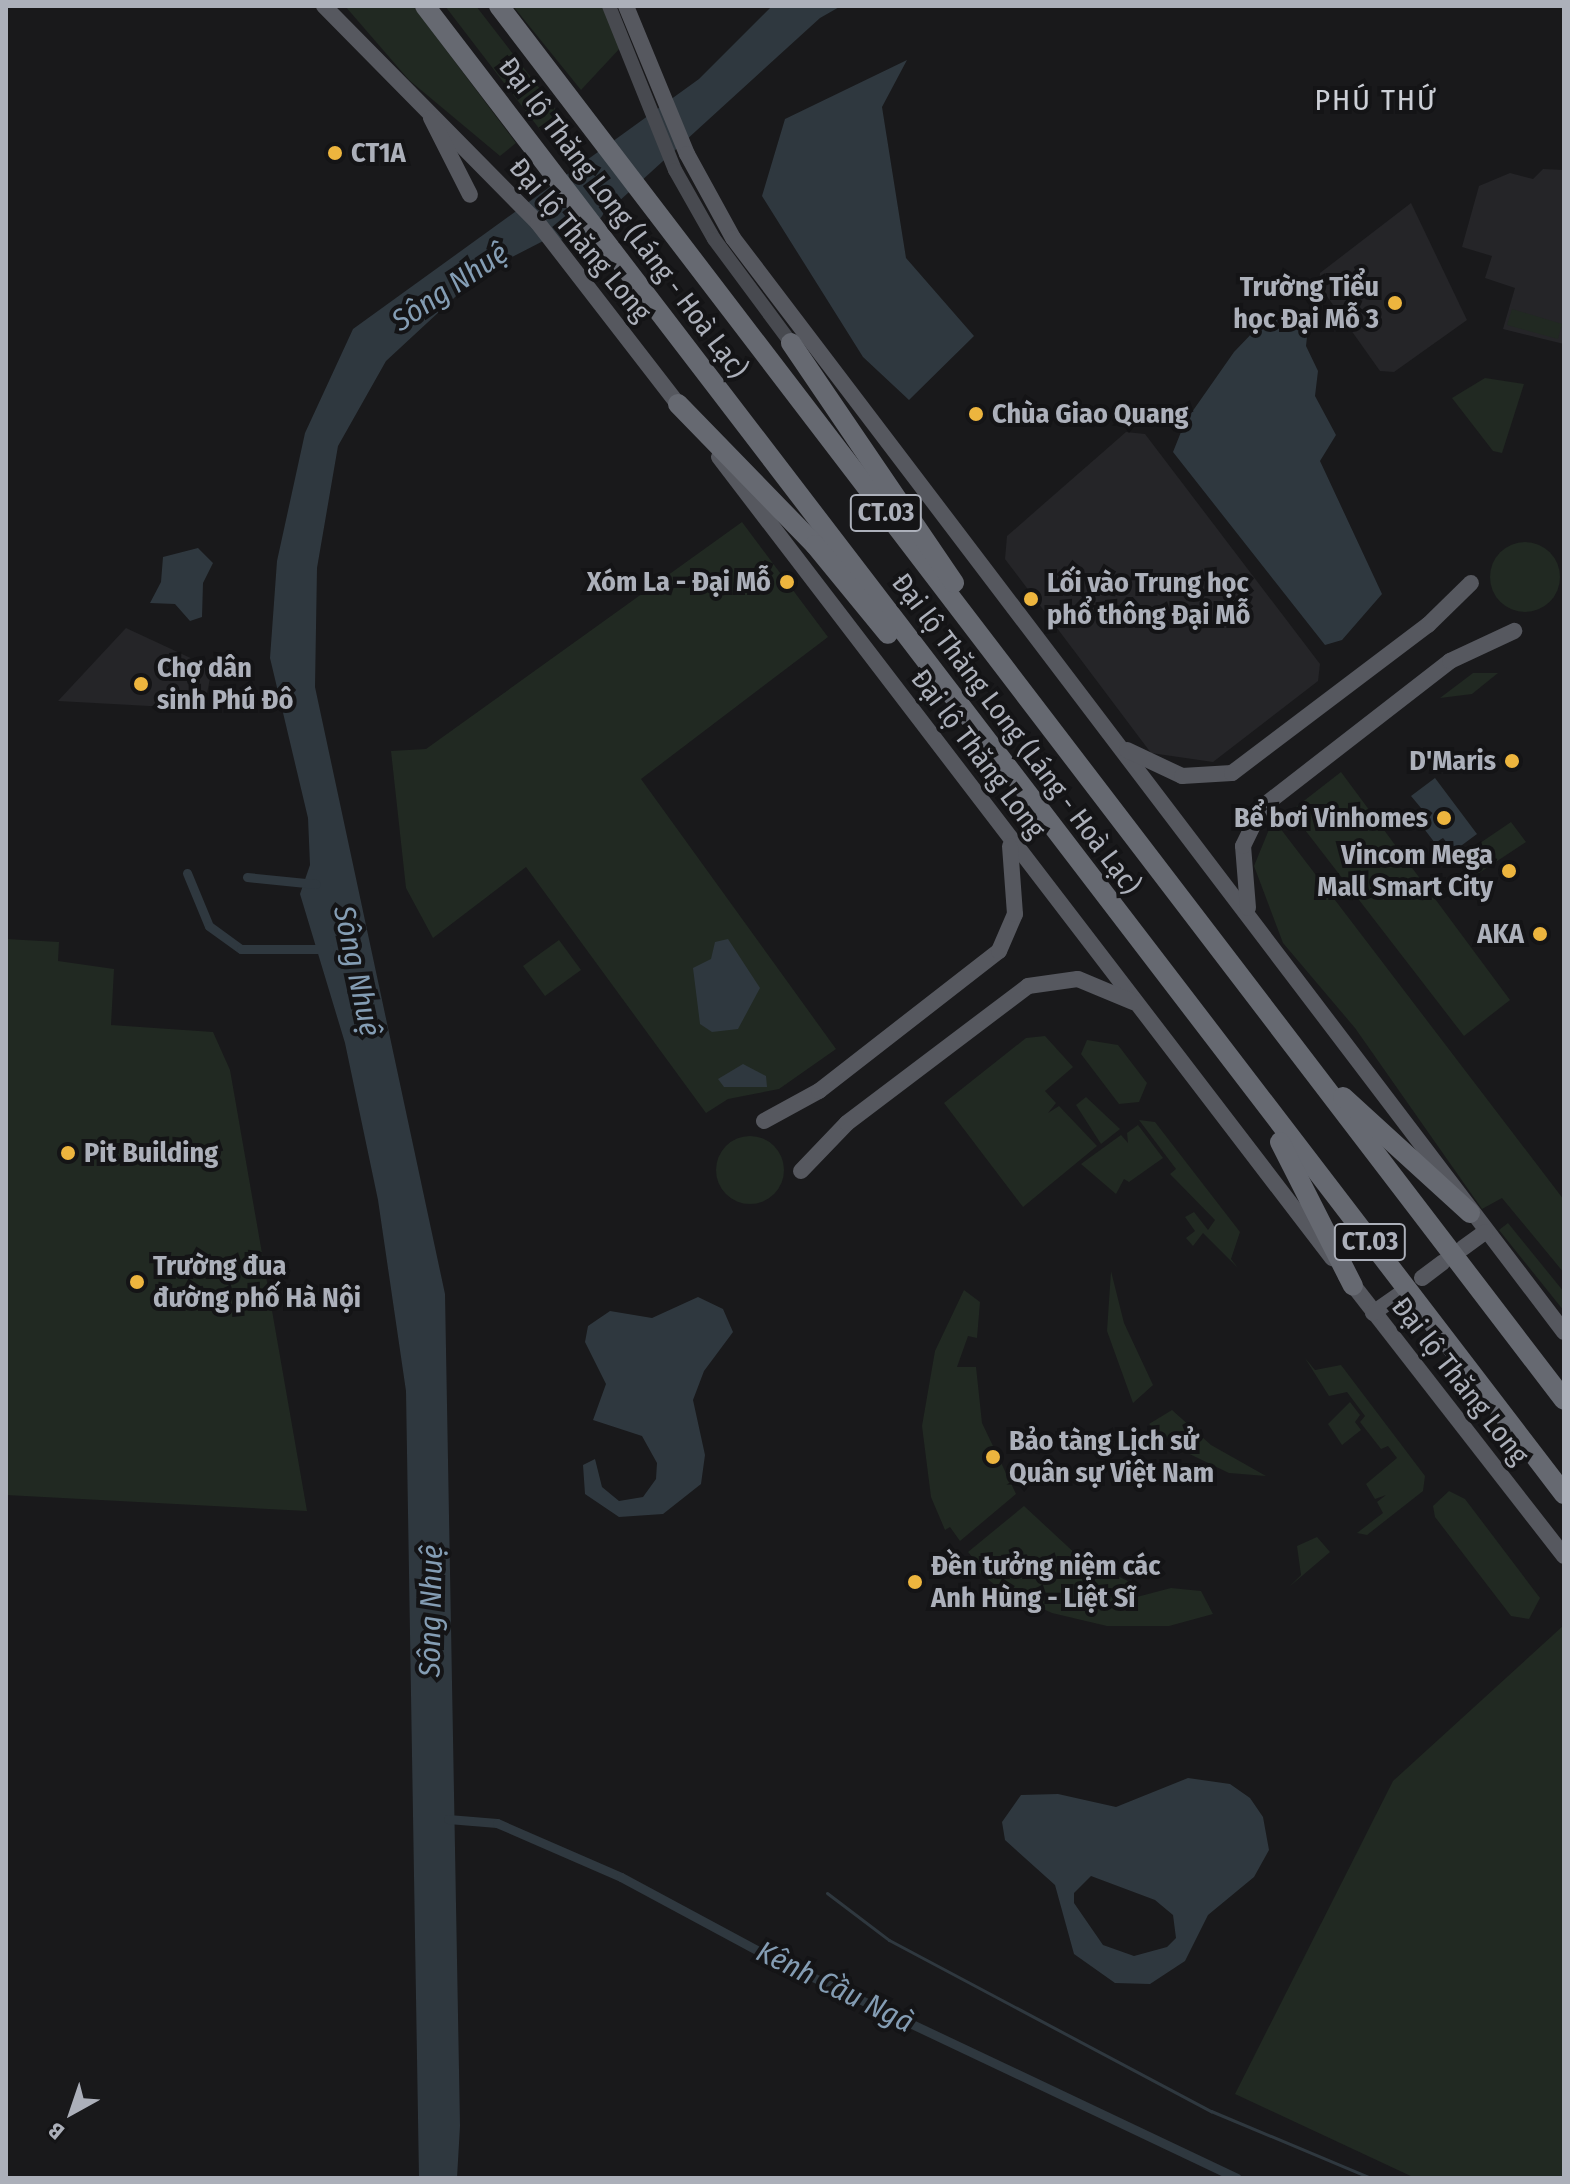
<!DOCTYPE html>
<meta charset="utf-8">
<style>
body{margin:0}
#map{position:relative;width:1570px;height:2184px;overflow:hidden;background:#19191b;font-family:"Fira Sans Condensed",sans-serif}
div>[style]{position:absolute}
.built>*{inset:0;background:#252528}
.green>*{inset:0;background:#212922}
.round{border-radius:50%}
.water>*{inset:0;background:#2f383f}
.stream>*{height:3px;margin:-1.5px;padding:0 1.5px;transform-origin:1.5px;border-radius:1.5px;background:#2f383f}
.canal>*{height:9px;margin:-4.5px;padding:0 4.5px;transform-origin:4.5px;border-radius:4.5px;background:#2f383f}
.river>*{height:16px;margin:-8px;padding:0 8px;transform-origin:8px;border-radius:8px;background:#2f383f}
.secondary>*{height:14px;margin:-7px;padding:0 7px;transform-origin:7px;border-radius:7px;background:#484a50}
.primary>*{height:16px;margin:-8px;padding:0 8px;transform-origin:8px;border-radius:8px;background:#56585f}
.motorway>*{height:20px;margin:-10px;padding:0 10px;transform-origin:10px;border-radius:10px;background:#666971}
.dots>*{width:22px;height:22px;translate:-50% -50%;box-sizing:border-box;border:4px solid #141416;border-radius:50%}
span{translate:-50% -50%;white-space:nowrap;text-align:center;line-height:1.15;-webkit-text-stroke:8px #141416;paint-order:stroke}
.shield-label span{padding:2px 6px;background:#141416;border:2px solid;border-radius:6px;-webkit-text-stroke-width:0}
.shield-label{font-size:26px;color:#acb0ba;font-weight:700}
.poi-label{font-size:28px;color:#acb0ba;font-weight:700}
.left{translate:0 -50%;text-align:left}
.right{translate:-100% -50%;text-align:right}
.street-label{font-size:28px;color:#acb0ba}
.neighbourhood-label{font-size:30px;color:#cccfd6;letter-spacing:2px}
.water-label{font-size:30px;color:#849db4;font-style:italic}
.frame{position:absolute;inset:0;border:8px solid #acb0ba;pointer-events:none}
.north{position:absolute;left:32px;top:2072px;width:80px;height:80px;-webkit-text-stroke:6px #141416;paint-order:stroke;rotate:220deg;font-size:22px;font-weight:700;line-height:32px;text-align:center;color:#acb0ba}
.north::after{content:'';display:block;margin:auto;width:28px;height:36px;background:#acb0ba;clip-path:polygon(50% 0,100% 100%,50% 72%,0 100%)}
</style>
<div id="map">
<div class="built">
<div style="clip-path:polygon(1543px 169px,1564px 170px,1564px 344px,1503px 329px,1515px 288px,1485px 278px,1492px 256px,1462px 247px,1479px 186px,1510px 173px,1533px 179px)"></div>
<div style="clip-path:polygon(1411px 203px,1467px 320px,1394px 372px,1380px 371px,1319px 285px,1320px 273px)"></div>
<div style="clip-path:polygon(1126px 432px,1145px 434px,1320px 664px,1318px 681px,1213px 762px,1151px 753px,1005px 559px,1007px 536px)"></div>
<div style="clip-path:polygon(126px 628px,212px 668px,204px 709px,58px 701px)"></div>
</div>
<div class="green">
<div style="clip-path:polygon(345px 6px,413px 6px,516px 143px,500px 156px,409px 80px)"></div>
<div style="clip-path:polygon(445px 6px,476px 6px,557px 111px,541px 131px)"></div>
<div style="clip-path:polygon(513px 6px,605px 6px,622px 46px,581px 90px)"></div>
<div style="clip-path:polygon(1512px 309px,1562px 324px,1558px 339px,1507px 325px)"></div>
<div style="clip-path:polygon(1485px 378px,1524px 384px,1502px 453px,1493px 451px,1452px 398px)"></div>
<div style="clip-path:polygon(742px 522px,828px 637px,641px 779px,836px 1049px,779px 1089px,728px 1099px,706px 1113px,526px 867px,433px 938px,406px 888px,391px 751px,426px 749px)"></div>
<div class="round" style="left:1490px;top:542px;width:70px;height:70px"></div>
<div style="clip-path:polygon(1473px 673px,1498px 673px,1472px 694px,1440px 698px)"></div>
<div style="clip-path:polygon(1341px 772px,1510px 1000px,1464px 1036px,1295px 817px,1296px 807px)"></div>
<div style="clip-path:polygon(1511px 822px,1526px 842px,1470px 879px,1458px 858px)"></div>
<div style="clip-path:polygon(1270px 827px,1280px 828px,1564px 1200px,1564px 1273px,1502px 1198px,1482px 1209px,1355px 1028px,1283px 943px,1254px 866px)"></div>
<div style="clip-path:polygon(6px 939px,59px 942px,58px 961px,114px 969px,111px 1025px,213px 1032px,230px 1070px,307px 1511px,6px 1495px)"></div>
<div style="clip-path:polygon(559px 940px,581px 970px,545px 996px,523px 966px)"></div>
<div style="clip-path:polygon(1045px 1036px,1073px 1067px,1045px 1091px,1056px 1103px,1048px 1113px,1059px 1106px,1097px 1146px,1023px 1207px,944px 1103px,1026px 1038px)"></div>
<div style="clip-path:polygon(1087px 1040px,1118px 1045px,1147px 1083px,1139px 1102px,1119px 1104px,1081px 1054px)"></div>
<div style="clip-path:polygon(1086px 1097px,1120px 1129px,1101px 1144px,1076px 1105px)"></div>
<div style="clip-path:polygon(1139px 1120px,1155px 1122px,1240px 1232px,1231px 1259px,1238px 1268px,1203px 1233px,1193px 1246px,1186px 1238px,1195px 1231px,1185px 1217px,1194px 1212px,1208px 1230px,1215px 1220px,1170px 1174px,1176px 1169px)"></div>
<div style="clip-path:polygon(1138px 1125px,1163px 1158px,1129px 1182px,1124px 1179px,1116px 1194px,1081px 1164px,1121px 1135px,1128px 1143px,1127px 1133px)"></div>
<div class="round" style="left:716px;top:1136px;width:68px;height:68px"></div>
<div style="clip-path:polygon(1508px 1223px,1564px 1292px,1564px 1311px,1499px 1230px)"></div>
<div style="clip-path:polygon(1111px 1271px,1124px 1323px,1153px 1385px,1133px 1403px,1107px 1331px)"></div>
<div style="clip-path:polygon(964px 1290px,980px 1302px,977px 1338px,968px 1336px,957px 1367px,976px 1367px,982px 1423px,1016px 1494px,960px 1541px,950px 1527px,945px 1530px,931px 1497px,922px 1426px,935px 1351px)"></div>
<div style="clip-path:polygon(1305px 1358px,1315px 1370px,1341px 1365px,1425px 1476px,1423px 1491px,1367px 1535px,1357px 1533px,1383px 1513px,1377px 1502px,1386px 1495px,1375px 1499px,1366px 1484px,1397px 1458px,1388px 1446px,1381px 1449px,1360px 1422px,1365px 1416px,1347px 1392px,1329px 1396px)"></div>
<div style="clip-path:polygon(1350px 1402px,1360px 1415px,1355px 1422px,1361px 1430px,1342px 1445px,1328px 1424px)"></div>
<div style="clip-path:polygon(1172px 1410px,1211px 1445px,1266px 1476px,1229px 1473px,1177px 1448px,1149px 1424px)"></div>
<div style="clip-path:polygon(1449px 1491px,1465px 1499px,1540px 1598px,1529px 1619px,1511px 1616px,1435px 1517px,1433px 1506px)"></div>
<div style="clip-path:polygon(1024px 1506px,1079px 1557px,1136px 1585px,1133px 1598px,1171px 1588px,1201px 1591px,1213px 1614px,1169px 1626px,1107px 1626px,1052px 1613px,1000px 1589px,975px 1569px,979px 1565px,968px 1552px)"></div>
<div style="clip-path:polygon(1317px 1537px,1330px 1552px,1289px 1587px,1301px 1575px,1297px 1546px)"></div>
<div style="clip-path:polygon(1564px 1625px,1564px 2178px,1415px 2178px,1235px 2094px,1393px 1781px)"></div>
</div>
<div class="water">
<div style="clip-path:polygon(772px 6px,841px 6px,820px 18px,617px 203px,481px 273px,386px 361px,338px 446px,317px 568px,315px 687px,445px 1294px,460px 2126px,457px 2178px,419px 2178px,406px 1391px,378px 1200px,345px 1043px,300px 894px,310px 865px,308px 818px,270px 658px,277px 561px,305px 433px,353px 329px,699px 79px)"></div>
<div style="clip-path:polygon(907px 60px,882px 107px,906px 258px,974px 336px,909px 400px,863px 357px,762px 196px,785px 119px)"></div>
<div style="clip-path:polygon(1293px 313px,1308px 328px,1306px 346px,1318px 371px,1315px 396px,1336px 435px,1320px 461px,1382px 594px,1342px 640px,1325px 645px,1173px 452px,1185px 422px,1234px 352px,1257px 328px)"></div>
<div style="clip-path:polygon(198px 548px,213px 563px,203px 583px,202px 617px,190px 621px,175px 604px,150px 603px,161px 582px,163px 557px)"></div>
<div style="clip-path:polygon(1435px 778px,1477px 834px,1454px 851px,1443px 838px,1435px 843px,1418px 821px,1426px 814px,1411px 796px)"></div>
<div style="clip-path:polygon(728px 939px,760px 988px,738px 1029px,712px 1032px,700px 1024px,693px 968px,711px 959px,715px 942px)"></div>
<div style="clip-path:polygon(743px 1064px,766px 1076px,767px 1087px,724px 1087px,718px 1079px)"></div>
<div style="clip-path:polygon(698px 1297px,723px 1309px,733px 1332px,704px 1371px,693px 1400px,705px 1455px,701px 1484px,663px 1514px,619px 1517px,585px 1494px,583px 1465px,595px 1459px,602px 1487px,619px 1501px,643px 1497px,656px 1479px,657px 1463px,642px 1436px,593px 1420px,606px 1384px,585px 1342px,588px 1326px,610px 1311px,652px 1318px)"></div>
<div style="clip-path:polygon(evenodd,1188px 1778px,1230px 1784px,1250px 1798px,1263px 1817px,1269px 1850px,1254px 1877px,1208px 1915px,1185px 1961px,1150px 1984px,1115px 1983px,1074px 1954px,1055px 1885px,1005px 1840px,1002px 1822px,1021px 1795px,1058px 1794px,1116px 1807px,1188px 1778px,1091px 1876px,1155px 1900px,1173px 1915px,1176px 1938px,1167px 1947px,1134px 1956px,1103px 1945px,1074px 1903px,1074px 1893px,1091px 1876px)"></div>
</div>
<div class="stream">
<div style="left:827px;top:1893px;width:78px;rotate:37.2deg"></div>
<div style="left:889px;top:1940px;width:365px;rotate:28deg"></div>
<div style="left:1211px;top:2111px;width:173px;rotate:22.7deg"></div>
</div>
<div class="canal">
<div style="left:187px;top:873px;width:57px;rotate:67.5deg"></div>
<div style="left:209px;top:926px;width:39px;rotate:36deg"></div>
<div style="left:241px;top:949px;width:88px"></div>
<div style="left:247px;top:877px;width:69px;rotate:5.8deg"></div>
<div style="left:448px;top:1819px;width:49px;rotate:4.7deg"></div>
<div style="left:497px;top:1823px;width:135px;rotate:23.5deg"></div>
<div style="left:621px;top:1877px;width:162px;rotate:28.3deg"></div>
<div style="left:764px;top:1954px;width:523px;rotate:25.34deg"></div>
</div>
<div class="river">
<div style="left:551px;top:233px;width:30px;rotate:-9deg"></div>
<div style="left:581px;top:228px;width:23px;rotate:-49deg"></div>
</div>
<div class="secondary">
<div style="left:609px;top:6px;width:177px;rotate:68.1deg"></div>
<div style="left:675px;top:170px;width:79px;rotate:60.5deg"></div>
<div style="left:714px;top:239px;width:129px;rotate:53.5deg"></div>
</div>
<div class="primary">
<div style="left:324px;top:6px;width:305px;rotate:45.4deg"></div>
<div style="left:538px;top:223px;width:240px;rotate:52.3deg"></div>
<div style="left:626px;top:6px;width:160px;rotate:67.6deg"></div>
<div style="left:687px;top:154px;width:96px;rotate:61.3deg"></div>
<div style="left:733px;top:238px;width:1374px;rotate:52.78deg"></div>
<div style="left:431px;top:118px;width:86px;rotate:63.1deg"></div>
<div style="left:719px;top:457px;width:1009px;rotate:52.57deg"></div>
<div style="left:1127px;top:750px;width:61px;rotate:25.3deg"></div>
<div style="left:1182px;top:776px;width:50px;rotate:-3.4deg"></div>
<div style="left:1232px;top:773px;width:246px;rotate:-37.1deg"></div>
<div style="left:1428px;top:625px;width:60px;rotate:-44.3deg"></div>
<div style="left:1248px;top:908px;width:62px;rotate:-94.6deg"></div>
<div style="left:1243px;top:846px;width:43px;rotate:-64deg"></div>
<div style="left:1262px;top:807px;width:238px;rotate:-37.8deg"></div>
<div style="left:1450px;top:661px;width:71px;rotate:-25.1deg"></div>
<div style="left:764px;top:1121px;width:63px;rotate:-28.6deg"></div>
<div style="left:819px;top:1091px;width:228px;rotate:-37.9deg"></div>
<div style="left:999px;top:951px;width:40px;rotate:-66.6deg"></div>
<div style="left:1015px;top:914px;width:68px;rotate:-94.2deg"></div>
<div style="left:801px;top:1171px;width:66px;rotate:-46.2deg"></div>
<div style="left:847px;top:1123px;width:227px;rotate:-37.1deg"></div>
<div style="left:1028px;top:986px;width:50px;rotate:-8deg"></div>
<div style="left:1078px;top:979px;width:60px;rotate:22.7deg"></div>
<div style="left:1463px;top:1248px;width:27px;rotate:-36deg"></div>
<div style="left:1346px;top:1276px;width:355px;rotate:52.1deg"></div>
<div style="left:1422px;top:1278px;width:26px;rotate:-37deg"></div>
<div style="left:1373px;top:1313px;width:38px;rotate:-35deg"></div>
</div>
<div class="motorway">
<div style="left:425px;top:6px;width:1874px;rotate:52.57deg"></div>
<div style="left:499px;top:6px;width:1754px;rotate:52.62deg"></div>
<div style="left:791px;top:343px;width:290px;rotate:55.8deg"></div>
<div style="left:678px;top:404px;width:197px;rotate:45.8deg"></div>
<div style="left:815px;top:545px;width:115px;rotate:50.6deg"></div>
<div style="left:1343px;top:1097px;width:172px;rotate:42.4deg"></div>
<div style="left:1280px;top:1142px;width:161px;rotate:63.1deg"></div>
</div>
<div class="dots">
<div style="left:335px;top:153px;background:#edb53e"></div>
<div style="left:1395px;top:303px;background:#edb53e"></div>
<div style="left:976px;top:414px;background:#edb53e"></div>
<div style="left:787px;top:582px;background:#edb53e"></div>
<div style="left:1031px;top:599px;background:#edb53e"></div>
<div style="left:141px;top:684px;background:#edb53e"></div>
<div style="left:1512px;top:761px;background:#edb53e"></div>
<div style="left:1444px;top:818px;background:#edb53e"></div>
<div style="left:1509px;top:871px;background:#edb53e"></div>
<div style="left:1540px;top:934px;background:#edb53e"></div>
<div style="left:68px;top:1153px;background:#edb53e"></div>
<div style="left:137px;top:1282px;background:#edb53e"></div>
<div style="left:993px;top:1457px;background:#edb53e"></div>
<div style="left:915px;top:1582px;background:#edb53e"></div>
</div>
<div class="shield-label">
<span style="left:886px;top:513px">CT.03</span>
<span style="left:1370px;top:1242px">CT.03</span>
</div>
<div class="poi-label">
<span class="left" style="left:351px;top:153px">CT1A</span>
<span class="right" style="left:1379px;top:303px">Trường Tiểu<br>học Đại Mỗ 3</span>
<span class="left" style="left:992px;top:414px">Chùa Giao Quang</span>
<span class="right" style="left:771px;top:582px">Xóm La - Đại Mỗ</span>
<span class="left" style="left:1047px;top:599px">Lối vào Trung học<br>phổ thông Đại Mỗ</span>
<span class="left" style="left:157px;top:684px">Chợ dân<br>sinh Phú Đô</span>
<span class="right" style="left:1496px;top:761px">D'Maris</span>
<span class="right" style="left:1428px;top:818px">Bể bơi Vinhomes</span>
<span class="right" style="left:1493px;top:871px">Vincom Mega<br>Mall Smart City</span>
<span class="right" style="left:1524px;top:934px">AKA</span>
<span class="left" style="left:84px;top:1153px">Pit Building</span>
<span class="left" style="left:153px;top:1282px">Trường đua<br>đường phố Hà Nội</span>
<span class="left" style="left:1009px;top:1457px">Bảo tàng Lịch sử<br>Quân sự Việt Nam</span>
<span class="left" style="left:931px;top:1582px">Đền tưởng niệm các<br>Anh Hùng - Liệt Sĩ</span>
</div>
<div class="street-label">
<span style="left:623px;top:218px;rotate:53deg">Đại lộ Thăng Long (Láng - Hoà Lạc)</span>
<span style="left:580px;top:240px;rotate:50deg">Đại lộ Thăng Long</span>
<span style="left:1016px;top:734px;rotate:53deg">Đại lộ Thăng Long (Láng - Hoà Lạc)</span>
<span style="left:978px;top:754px;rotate:53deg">Đại lộ Thăng Long</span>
<span style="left:1460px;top:1381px;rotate:52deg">Đại lộ Thăng Long</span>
</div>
<div class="neighbourhood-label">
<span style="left:1376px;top:100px">PHÚ THỨ</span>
</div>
<div class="water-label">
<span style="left:450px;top:287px;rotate:-34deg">Sông Nhuệ</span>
<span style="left:357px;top:971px;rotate:78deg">Sông Nhuệ</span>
<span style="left:431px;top:1611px;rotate:-89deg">Sông Nhuệ</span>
<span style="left:835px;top:1987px;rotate:26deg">Kênh Cầu Ngà</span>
</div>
<div class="frame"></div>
<div class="north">B</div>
</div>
